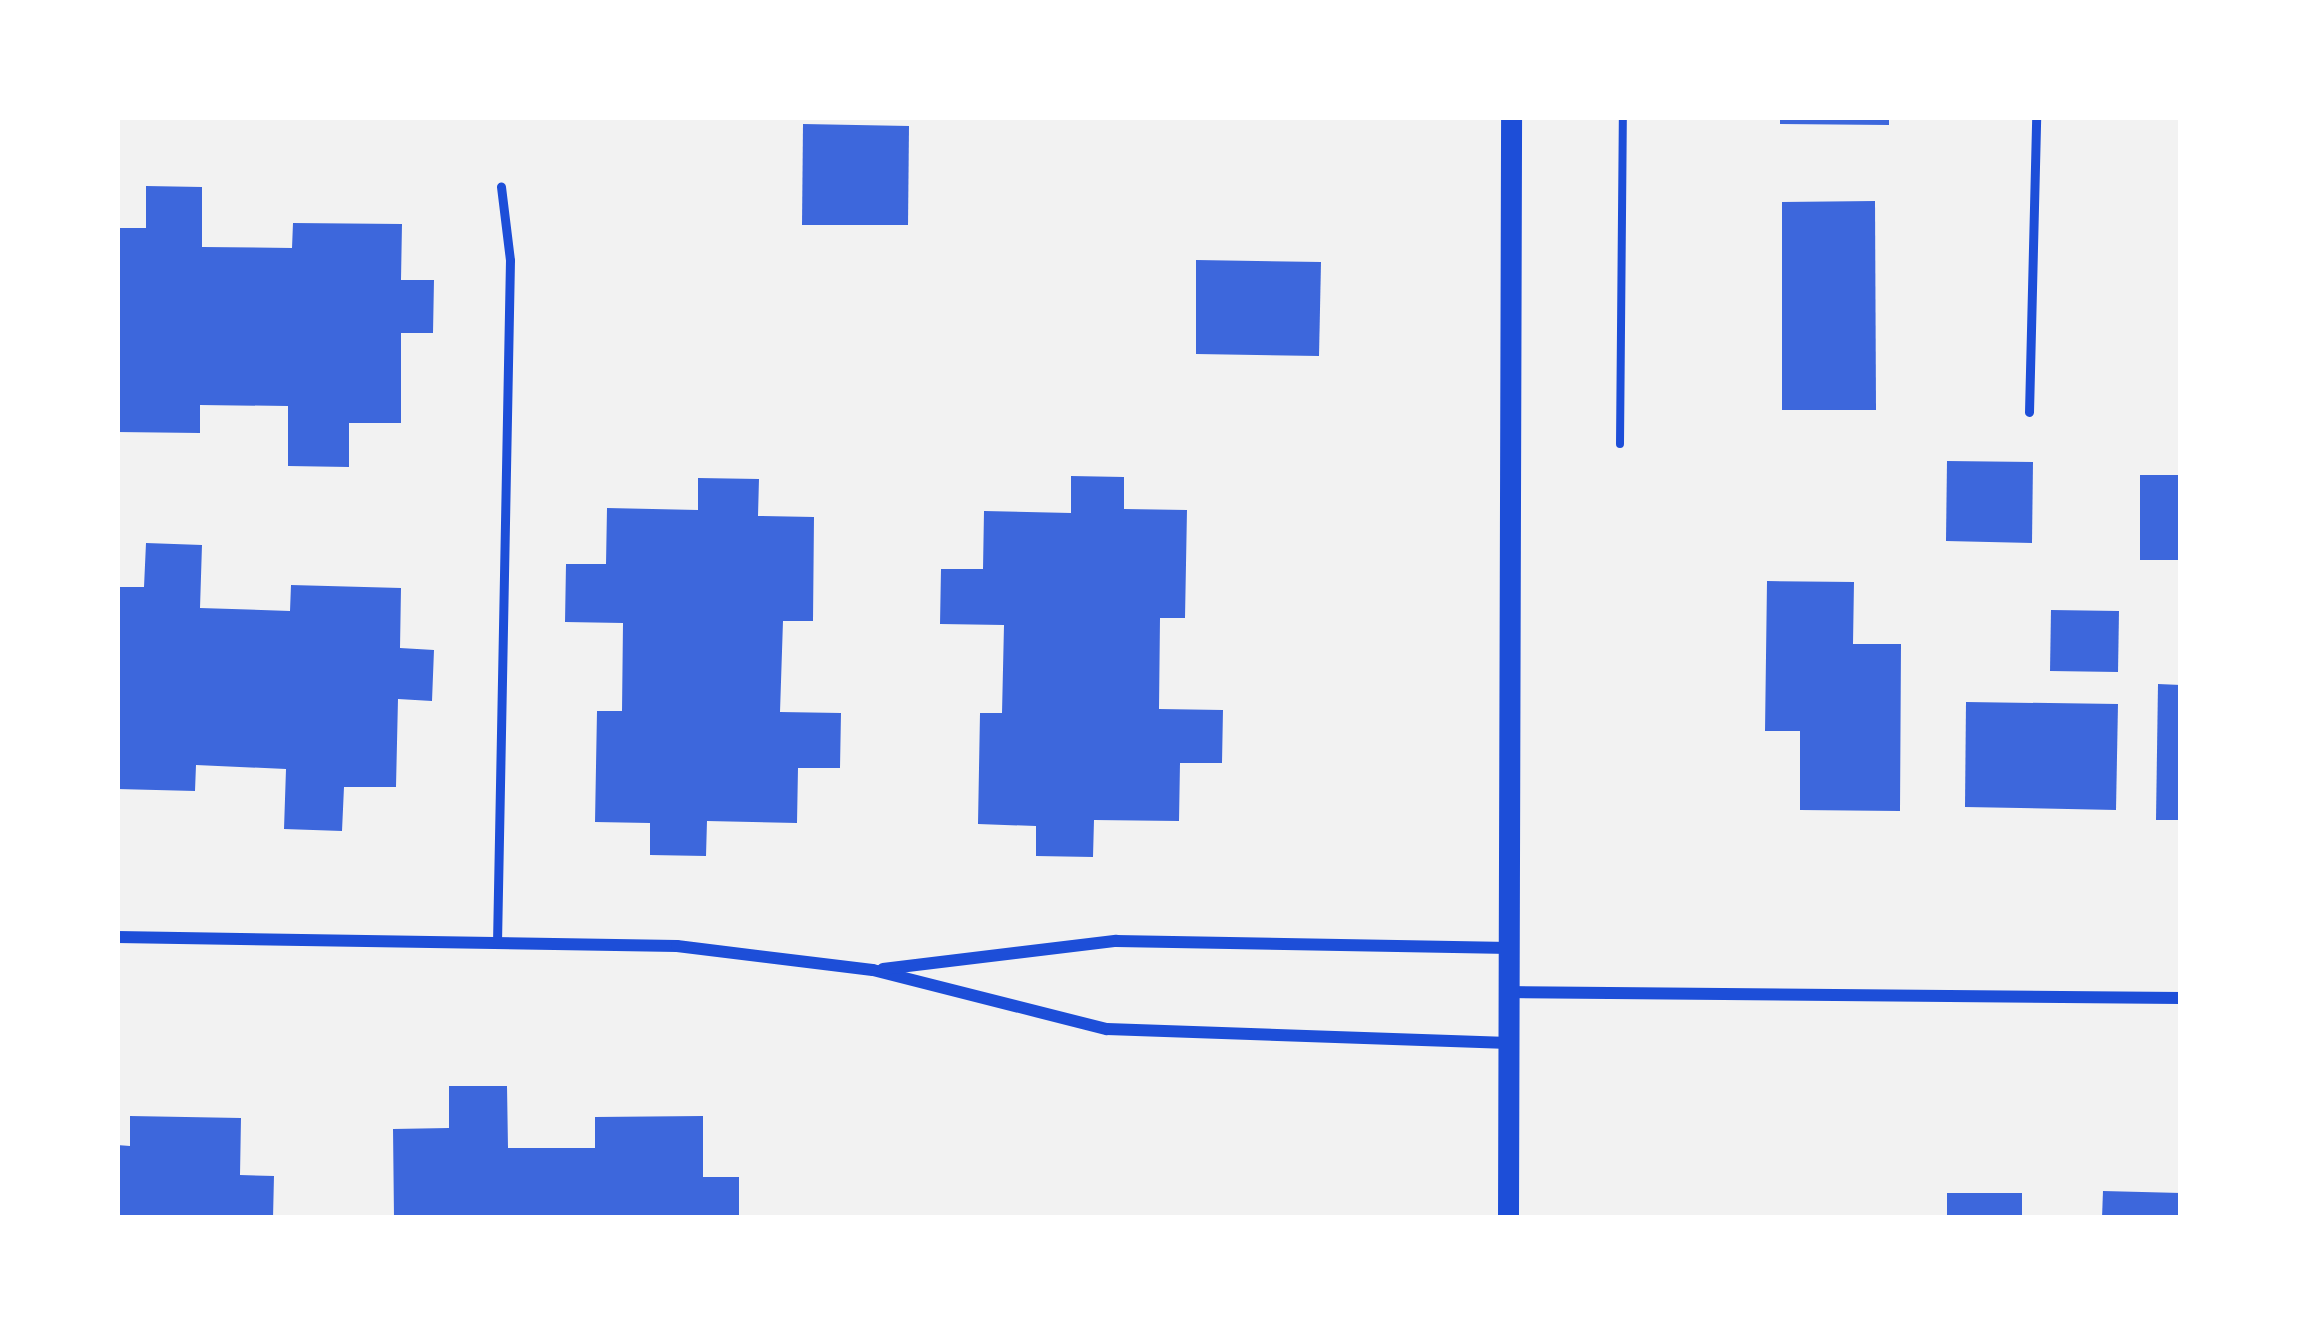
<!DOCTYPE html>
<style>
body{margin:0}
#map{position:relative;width:2298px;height:1335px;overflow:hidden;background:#f2f2f2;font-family:Roboto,sans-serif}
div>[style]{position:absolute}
.building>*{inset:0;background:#3d67dc}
.path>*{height:8px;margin:-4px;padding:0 4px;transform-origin:4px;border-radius:4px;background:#1d4ed8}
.service>*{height:9px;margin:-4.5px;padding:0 4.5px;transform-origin:4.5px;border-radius:4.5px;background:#1d4ed8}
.minor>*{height:12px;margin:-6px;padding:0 6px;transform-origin:6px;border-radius:6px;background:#1d4ed8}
.tertiary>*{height:21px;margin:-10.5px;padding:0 10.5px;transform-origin:10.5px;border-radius:10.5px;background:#1d4ed8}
span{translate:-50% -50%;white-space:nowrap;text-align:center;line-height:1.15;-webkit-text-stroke:9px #fff;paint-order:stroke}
.frame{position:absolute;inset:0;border:120px solid #fff;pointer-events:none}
</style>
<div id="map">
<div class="building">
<div style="clip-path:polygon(1780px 117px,1889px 117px,1889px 125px,1780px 124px)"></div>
<div style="clip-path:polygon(803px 124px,909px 126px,908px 225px,802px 225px)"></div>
<div style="clip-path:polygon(146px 186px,202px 187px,202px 247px,292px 248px,293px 223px,402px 224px,401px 280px,434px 280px,433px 333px,401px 333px,401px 423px,349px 423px,349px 467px,288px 466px,288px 406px,200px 405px,200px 433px,117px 432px,117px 228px,146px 228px)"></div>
<div style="clip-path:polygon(1875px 201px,1876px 410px,1782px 410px,1782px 202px)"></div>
<div style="clip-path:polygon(1196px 260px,1321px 262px,1319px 356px,1196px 354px)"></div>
<div style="clip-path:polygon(1947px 461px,2033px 462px,2032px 543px,1946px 541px)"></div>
<div style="clip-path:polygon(2140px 475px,2181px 475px,2181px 560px,2140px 560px)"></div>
<div style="clip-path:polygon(1071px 476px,1124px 477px,1124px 509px,1187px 510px,1185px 618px,1160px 618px,1159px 709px,1223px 710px,1222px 763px,1180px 763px,1179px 821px,1094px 820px,1093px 857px,1036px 856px,1036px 826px,978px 824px,980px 713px,1002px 713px,1004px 625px,940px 624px,941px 569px,983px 569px,984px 511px,1071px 513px)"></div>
<div style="clip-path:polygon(698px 478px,759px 479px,758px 516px,814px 517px,813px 621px,783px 621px,780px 712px,841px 713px,840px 768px,798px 768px,797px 823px,707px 821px,706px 856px,650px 855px,650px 823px,595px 822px,597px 711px,622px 711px,623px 623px,565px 622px,566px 564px,606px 564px,607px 508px,698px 510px)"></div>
<div style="clip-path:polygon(146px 543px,202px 545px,200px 608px,290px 611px,291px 585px,401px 588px,400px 648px,434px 650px,432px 701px,398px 699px,396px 787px,344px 787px,342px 831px,284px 829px,286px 769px,196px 765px,195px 791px,117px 789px,117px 587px,144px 587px)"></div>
<div style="clip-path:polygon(1767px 581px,1854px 582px,1853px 644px,1901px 644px,1900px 811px,1800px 810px,1800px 731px,1765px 731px)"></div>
<div style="clip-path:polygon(2051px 610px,2119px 611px,2118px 672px,2050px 671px)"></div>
<div style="clip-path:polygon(2158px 684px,2181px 685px,2181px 820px,2156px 820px)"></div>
<div style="clip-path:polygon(1966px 702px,2118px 704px,2116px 810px,1965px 807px)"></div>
<div style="clip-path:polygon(449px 1086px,507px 1086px,508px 1148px,595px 1148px,595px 1117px,703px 1116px,703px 1177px,739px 1177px,739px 1218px,394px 1218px,393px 1129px,449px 1128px)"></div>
<div style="clip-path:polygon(130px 1116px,241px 1118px,240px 1175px,274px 1176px,273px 1218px,117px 1218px,117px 1145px,130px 1146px)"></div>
<div style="clip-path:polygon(2103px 1191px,2181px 1193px,2181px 1218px,2102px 1218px)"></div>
<div style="clip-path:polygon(1947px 1193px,2022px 1193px,2022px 1218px,1947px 1218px)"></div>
</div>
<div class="path">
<div style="left:1620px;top:444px;width:327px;rotate:-89.5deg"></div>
</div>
<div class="service">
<div style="left:2029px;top:412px;width:295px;rotate:-88.6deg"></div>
<div style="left:497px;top:943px;width:683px;rotate:-88.91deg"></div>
<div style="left:510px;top:260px;width:74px;rotate:-97deg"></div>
</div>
<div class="minor">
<div style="left:117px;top:937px;width:560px;rotate:0.92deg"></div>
<div style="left:677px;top:946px;width:197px;rotate:7deg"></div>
<div style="left:873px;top:970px;width:241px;rotate:14.2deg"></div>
<div style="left:1107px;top:1029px;width:402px;rotate:2deg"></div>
<div style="left:883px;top:969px;width:235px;rotate:-6.9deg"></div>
<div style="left:1116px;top:941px;width:394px;rotate:1deg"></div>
<div style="left:1509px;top:992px;width:672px;rotate:0.51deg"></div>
</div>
<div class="tertiary">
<div style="left:1508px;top:1218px;width:1101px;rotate:-89.84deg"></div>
</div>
<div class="frame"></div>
</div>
